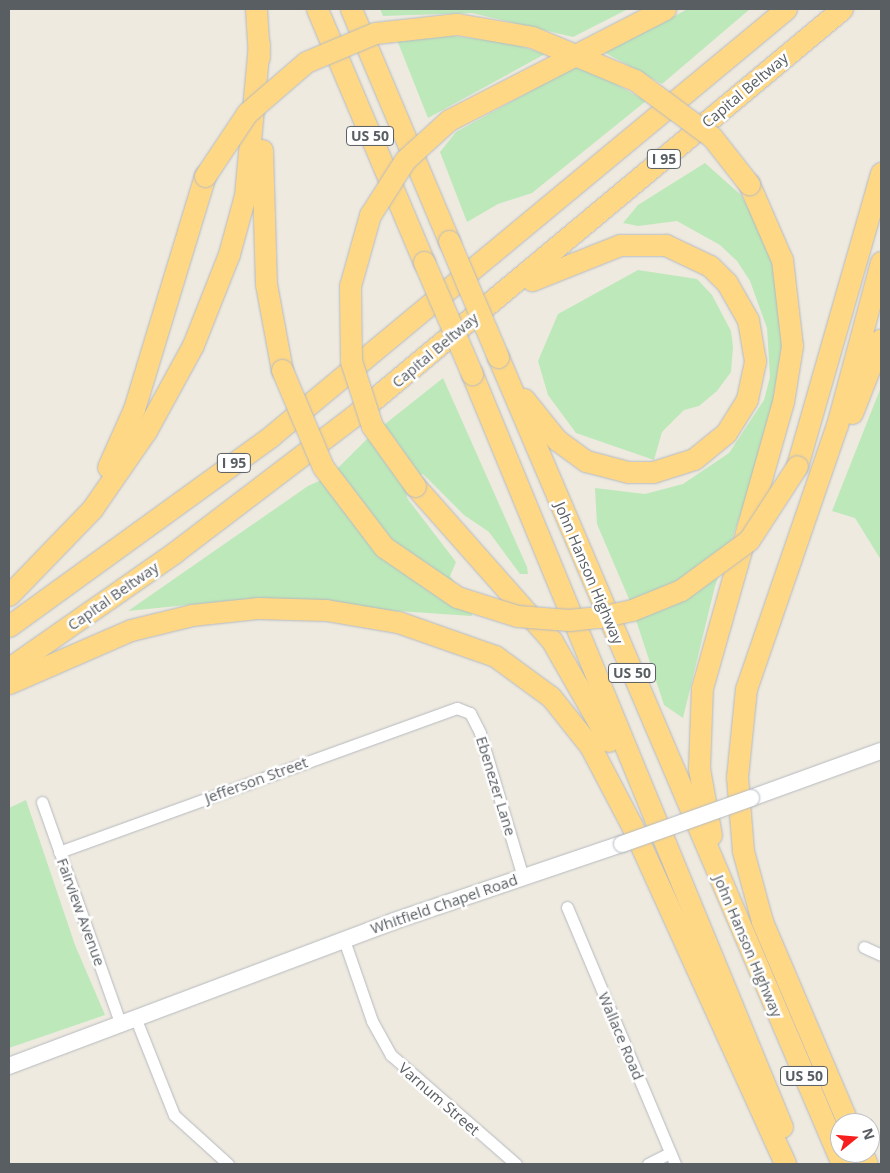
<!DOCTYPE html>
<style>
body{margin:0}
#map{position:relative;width:890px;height:1173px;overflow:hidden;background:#eeeae0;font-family:"Open Sans",sans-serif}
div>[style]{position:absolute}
.green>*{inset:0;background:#bde8ba}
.roads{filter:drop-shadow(0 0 1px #b6b9be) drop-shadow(0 0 1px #b6b9be)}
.street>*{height:11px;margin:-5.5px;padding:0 5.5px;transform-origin:5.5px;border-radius:5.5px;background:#fff}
.secondary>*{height:16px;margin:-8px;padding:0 8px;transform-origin:8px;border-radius:8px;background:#fff}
.highway>*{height:21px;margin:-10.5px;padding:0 10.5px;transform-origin:10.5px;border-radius:10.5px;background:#ffd886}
.bridges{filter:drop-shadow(0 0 1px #b6bbc1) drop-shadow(0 0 1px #b6bbc1)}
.secondary-bridge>*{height:16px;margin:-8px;padding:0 8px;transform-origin:8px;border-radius:8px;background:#fff}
.highway-bridge>*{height:21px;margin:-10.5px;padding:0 10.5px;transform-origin:10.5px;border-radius:10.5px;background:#ffd886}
span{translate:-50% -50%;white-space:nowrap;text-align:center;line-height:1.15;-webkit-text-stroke:5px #fff;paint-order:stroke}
.shield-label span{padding:1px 4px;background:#fff;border:1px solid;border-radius:4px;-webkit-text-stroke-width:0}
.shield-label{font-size:14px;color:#595e63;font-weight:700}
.street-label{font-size:15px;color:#595e63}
.frame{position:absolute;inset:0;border:10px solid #595e63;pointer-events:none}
.north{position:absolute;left:830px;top:1113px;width:50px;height:50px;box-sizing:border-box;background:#fff;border:1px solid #bdbfc1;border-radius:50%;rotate:73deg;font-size:14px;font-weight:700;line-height:20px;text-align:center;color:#595e63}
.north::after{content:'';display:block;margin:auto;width:18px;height:22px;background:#f71f1d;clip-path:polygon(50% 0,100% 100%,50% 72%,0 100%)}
</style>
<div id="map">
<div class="green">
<div style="clip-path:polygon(380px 9px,628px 9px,573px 37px,472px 13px,383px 16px)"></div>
<div style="clip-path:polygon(688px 9px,750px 9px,662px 84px,604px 52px)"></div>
<div style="clip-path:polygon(445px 35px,510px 43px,545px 54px,428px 118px,397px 40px)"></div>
<div style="clip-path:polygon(580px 64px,646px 101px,532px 193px,498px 204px,467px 222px,440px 152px,456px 132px)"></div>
<div style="clip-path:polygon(705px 163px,741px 195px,776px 258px,785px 343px,764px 449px,715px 586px,683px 718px,664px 705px,629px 599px,597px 524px,595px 488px,645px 494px,683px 484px,729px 453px,764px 400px,770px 377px,767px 328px,750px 281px,737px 261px,720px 245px,677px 221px,638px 226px,623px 223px,638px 205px)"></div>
<div style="clip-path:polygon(638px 270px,697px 279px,712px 295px,731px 331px,733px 347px,731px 372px,717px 391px,699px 406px,684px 410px,662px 432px,654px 460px,576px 433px,548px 395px,538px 361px,558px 314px)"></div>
<div style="clip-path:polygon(443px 378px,527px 567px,528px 574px,520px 574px,489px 532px,464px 515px,423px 474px,416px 478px,406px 490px,407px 498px,456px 562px,450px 576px,469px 601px,472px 616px,236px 600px,128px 611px,308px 486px,330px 476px,370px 436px)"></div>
<div style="clip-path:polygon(881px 387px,881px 560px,855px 518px,832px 511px)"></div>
<div style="clip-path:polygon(26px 800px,75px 945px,105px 1015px,9px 1048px,9px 808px)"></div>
</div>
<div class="roads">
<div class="street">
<div style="left:42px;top:802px;width:233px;rotate:70.5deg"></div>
<div style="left:59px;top:852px;width:423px;rotate:-19.9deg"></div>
<div style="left:457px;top:708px;width:14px;rotate:21deg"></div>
<div style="left:470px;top:713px;width:22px;rotate:63deg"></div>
<div style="left:480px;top:733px;width:150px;rotate:73.4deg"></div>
<div style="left:567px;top:907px;width:279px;rotate:67.2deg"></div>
<div style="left:344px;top:940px;width:86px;rotate:70.9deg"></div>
<div style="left:372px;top:1021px;width:39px;rotate:61deg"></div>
<div style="left:391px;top:1055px;width:166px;rotate:41.1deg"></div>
<div style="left:864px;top:947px;width:19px;rotate:25deg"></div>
<div style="left:135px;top:1017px;width:105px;rotate:68.3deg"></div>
<div style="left:174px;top:1115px;width:73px;rotate:42.2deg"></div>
<div style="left:648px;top:1164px;width:25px;rotate:-27deg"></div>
</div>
<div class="secondary">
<div style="left:751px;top:798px;width:138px;rotate:-19.9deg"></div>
<div style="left:9px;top:1066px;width:411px;rotate:-20.6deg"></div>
<div style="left:394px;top:921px;width:241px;rotate:-18.7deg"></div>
</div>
<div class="highway">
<div style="left:256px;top:9px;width:48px;rotate:86.4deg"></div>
<div style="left:317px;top:9px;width:275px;rotate:67.1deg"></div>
<div style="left:351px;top:9px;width:252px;rotate:67.1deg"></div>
<div style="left:262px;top:150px;width:134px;rotate:88.3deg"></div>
<div style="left:266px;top:284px;width:87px;rotate:79.5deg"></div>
<div style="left:498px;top:357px;width:877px;rotate:66.91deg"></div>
<div style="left:472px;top:374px;width:814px;rotate:67.62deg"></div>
<div style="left:524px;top:399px;width:53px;rotate:51.2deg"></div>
<div style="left:557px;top:440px;width:36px;rotate:36deg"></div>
<div style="left:586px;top:461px;width:43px;rotate:14.7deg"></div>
<div style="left:628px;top:472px;width:25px"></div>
<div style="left:653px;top:472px;width:43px;rotate:-17.6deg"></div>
<div style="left:694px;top:459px;width:41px;rotate:-39.1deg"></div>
<div style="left:726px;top:433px;width:40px;rotate:-58deg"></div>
<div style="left:747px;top:399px;width:39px;rotate:-78deg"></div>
<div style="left:755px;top:361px;width:42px;rotate:-99.7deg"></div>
<div style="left:748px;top:320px;width:43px;rotate:-119.6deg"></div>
<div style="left:727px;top:283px;width:24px;rotate:-135deg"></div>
<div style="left:710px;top:266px;width:49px;rotate:-154.5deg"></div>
<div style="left:666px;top:245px;width:46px;rotate:180deg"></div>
<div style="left:620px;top:245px;width:95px;rotate:158.3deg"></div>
<div style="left:852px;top:413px;width:79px;rotate:-68.6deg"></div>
<div style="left:797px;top:466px;width:305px;rotate:-74deg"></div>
<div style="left:108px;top:467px;width:64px;rotate:-65.9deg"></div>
<div style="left:134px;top:409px;width:244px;rotate:-73.1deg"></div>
<div style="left:415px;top:486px;width:207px;rotate:48.5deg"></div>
<div style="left:552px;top:641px;width:115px;rotate:60.3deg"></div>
<div style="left:9px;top:595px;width:120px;rotate:-46deg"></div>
<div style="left:92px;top:509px;width:95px;rotate:-55.3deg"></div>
<div style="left:146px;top:431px;width:98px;rotate:-61.3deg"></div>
<div style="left:193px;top:345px;width:98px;rotate:-68.4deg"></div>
<div style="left:229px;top:254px;width:61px;rotate:-74.8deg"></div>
<div style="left:245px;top:195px;width:152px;rotate:-84.7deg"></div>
<div style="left:9px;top:626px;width:324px;rotate:-35.9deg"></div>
<div style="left:271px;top:436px;width:669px;rotate:-39.66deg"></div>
<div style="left:9px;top:668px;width:203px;rotate:-34.9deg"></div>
<div style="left:175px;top:552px;width:226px;rotate:-37.3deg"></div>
<div style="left:355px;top:415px;width:634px;rotate:-39.82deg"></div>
<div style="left:9px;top:683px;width:133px;rotate:-23.5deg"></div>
<div style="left:131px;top:630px;width:63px;rotate:-13.8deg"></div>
<div style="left:192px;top:615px;width:65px;rotate:-6.1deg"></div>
<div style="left:257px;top:608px;width:69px;rotate:1.7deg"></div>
<div style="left:326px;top:610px;width:73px;rotate:9.5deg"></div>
<div style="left:398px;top:622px;width:103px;rotate:19.3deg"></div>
<div style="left:495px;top:656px;width:69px;rotate:36.2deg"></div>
<div style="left:551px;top:697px;width:63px;rotate:51.5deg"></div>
<div style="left:590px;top:746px;width:90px;rotate:62.3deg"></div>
<div style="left:632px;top:826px;width:371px;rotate:65.6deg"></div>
<div style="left:711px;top:835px;width:68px;rotate:-100.2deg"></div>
<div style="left:699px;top:768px;width:80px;rotate:-87.9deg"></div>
<div style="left:702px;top:688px;width:297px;rotate:-74.2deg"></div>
<div style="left:783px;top:402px;width:57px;rotate:-80.9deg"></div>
<div style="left:792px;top:346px;width:87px;rotate:-96.6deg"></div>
<div style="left:782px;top:260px;width:83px;rotate:-113.5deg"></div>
<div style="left:848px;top:1123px;width:220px;rotate:-113.1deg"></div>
<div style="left:762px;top:921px;width:73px;rotate:-105.2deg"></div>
<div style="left:743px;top:851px;width:74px;rotate:-94.6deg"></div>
<div style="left:737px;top:777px;width:88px;rotate:-84.2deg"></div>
<div style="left:746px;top:689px;width:279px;rotate:-71deg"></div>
<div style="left:837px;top:425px;width:169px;rotate:-74.9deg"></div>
<div style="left:862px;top:1153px;width:12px;rotate:66deg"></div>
</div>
</div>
<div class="bridges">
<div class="secondary-bridge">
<div style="left:622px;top:844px;width:137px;rotate:-19.6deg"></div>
</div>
<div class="highway-bridge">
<div style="left:205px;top:176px;width:76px;rotate:-56.3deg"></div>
<div style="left:247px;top:113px;width:78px;rotate:-40.8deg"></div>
<div style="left:306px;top:62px;width:75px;rotate:-22.8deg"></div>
<div style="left:375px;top:33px;width:82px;rotate:-6.3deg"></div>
<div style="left:457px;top:24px;width:76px;rotate:9.8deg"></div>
<div style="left:532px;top:37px;width:112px;rotate:22.7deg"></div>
<div style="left:635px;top:80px;width:96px;rotate:36.5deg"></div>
<div style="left:712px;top:137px;width:60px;rotate:51.8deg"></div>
<div style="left:449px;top:241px;width:126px;rotate:67.1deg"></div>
<div style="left:424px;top:262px;width:122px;rotate:66.8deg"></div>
<div style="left:282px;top:370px;width:105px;rotate:67.1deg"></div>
<div style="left:323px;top:467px;width:101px;rotate:52.7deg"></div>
<div style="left:384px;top:547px;width:88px;rotate:34.4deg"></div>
<div style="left:457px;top:597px;width:63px;rotate:17.6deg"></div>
<div style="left:517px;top:616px;width:52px;rotate:4.4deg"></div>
<div style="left:569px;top:620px;width:30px;rotate:-6deg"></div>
<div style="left:599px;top:617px;width:34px;rotate:-12deg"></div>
<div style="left:632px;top:610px;width:53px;rotate:-22.2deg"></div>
<div style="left:681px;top:590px;width:84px;rotate:-36.3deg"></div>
<div style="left:749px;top:540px;width:88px;rotate:-57deg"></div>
<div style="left:415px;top:486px;width:74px;rotate:-125.6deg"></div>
<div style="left:372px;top:426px;width:68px;rotate:-107.9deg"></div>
<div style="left:351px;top:361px;width:75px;rotate:-90.8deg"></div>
<div style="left:350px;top:286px;width:74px;rotate:-74.3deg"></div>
<div style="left:370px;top:215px;width:65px;rotate:-57.5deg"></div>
<div style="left:405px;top:160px;width:59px;rotate:-42.3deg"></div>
<div style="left:449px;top:120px;width:243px;rotate:-27.2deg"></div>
</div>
</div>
<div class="shield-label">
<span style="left:370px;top:136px">US 50</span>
<span style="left:664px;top:159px">I 95</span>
<span style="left:234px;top:463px">I 95</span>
<span style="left:632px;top:673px">US 50</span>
<span style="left:804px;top:1076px">US 50</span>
</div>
<div class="street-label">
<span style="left:745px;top:90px;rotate:-40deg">Capital Beltway</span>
<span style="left:435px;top:350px;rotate:-40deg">Capital Beltway</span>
<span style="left:589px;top:573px;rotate:67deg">John Hanson Highway</span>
<span style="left:113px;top:596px;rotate:-35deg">Capital Beltway</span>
<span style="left:256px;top:780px;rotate:-20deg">Jefferson Street</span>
<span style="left:496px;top:786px;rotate:73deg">Ebenezer Lane</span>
<span style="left:444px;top:904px;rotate:-19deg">Whitfield Chapel Road</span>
<span style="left:81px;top:912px;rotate:70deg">Fairview Avenue</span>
<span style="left:748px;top:946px;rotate:67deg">John Hanson Highway</span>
<span style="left:621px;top:1036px;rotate:67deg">Wallace Road</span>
<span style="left:439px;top:1099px;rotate:41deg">Varnum Street</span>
</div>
<div class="frame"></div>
<div class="north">N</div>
</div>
